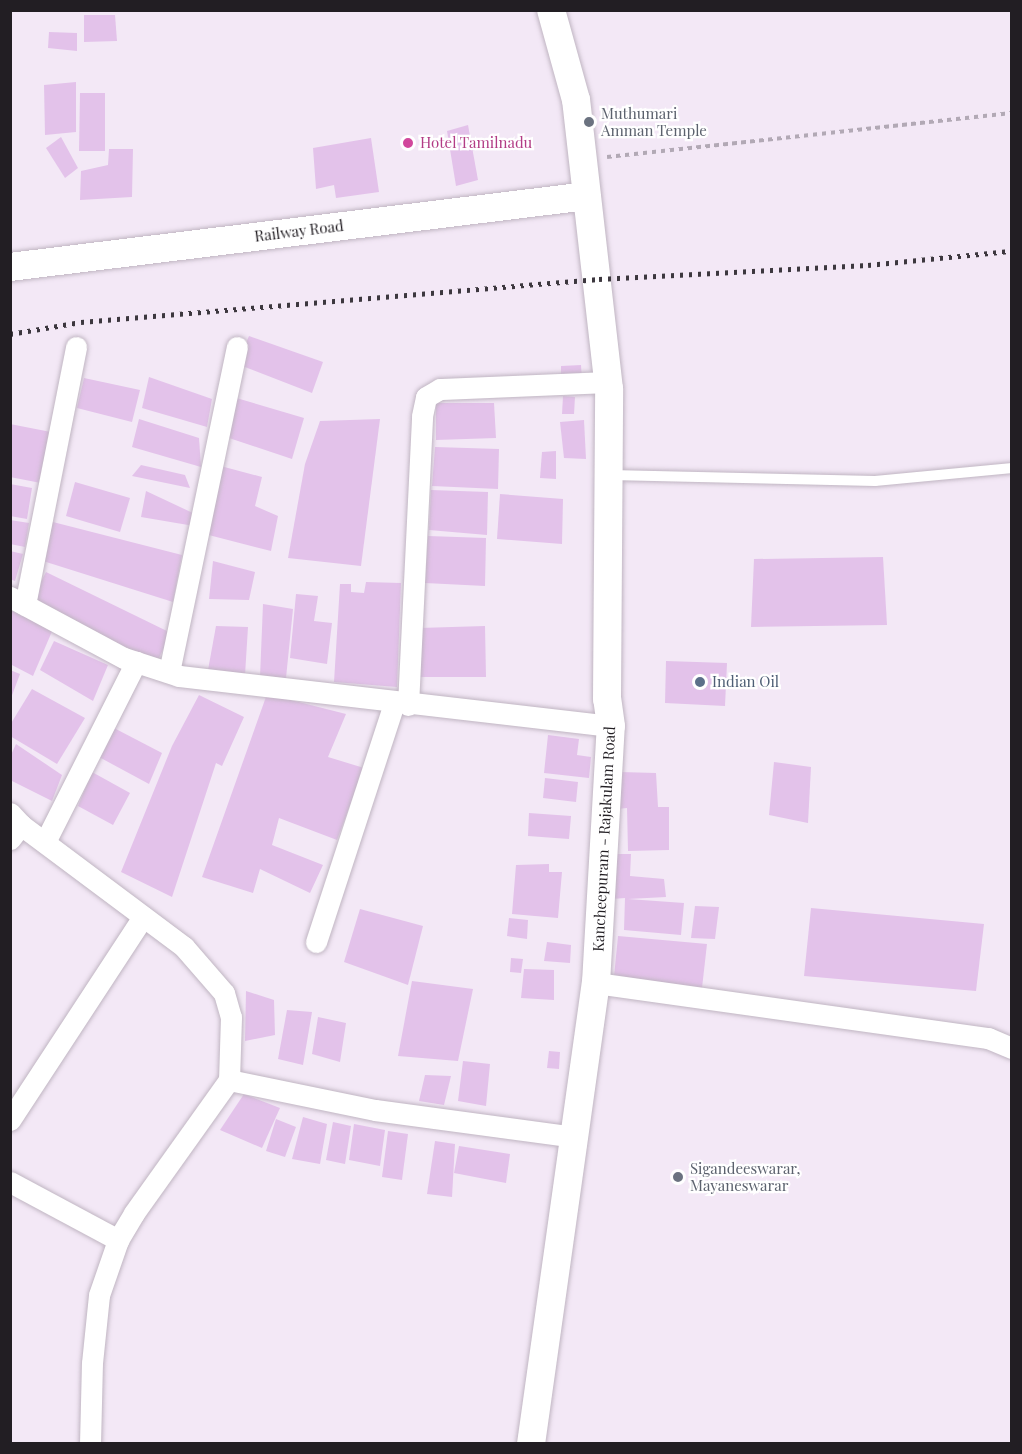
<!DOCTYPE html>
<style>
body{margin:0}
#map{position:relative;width:1022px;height:1454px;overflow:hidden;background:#f3e8f6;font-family:"Playfair Display",serif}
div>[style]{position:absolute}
.building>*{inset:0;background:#e3c2ea}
.path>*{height:4px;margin-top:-2px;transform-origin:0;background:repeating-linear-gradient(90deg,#b2a9b5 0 4.5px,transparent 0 9px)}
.roads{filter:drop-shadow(0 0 2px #c0b5c2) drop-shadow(0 0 2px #c0b5c2)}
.lane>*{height:10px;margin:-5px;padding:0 5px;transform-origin:5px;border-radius:5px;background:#fff}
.street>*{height:21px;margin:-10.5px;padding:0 10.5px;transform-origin:10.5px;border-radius:10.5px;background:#fff}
.secondary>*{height:28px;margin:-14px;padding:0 14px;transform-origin:14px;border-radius:14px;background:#fff}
.rail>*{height:4.5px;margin-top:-2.25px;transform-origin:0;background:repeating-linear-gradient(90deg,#3c373e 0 3px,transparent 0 9px)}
.dots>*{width:16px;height:16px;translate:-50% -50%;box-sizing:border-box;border:3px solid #fff;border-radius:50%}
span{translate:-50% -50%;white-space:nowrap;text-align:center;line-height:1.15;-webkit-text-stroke:4.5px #fff;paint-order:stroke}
.worship-label{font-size:15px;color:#5b616d}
.left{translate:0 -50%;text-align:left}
.hotel-label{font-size:15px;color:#b23c85}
.street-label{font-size:15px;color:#221e23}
.service-label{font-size:15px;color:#4e5e75}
.frame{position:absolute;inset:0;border:12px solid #221e23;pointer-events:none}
</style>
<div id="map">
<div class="building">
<div style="clip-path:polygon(84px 15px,115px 15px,117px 41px,84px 42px)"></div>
<div style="clip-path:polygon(49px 32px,77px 33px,77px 51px,48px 48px)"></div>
<div style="clip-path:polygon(76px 82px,76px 132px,45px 135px,44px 85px)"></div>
<div style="clip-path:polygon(80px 93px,105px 93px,105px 151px,79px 151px)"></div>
<div style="clip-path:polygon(468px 125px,478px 180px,456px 186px,447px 131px)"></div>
<div style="clip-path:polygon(61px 137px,78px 168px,65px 178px,46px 148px)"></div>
<div style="clip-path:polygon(371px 138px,379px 192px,336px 198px,334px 185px,316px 189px,313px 148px)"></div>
<div style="clip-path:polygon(109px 149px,133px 149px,132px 197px,80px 200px,81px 171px,108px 165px)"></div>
<div style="clip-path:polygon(249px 336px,323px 362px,312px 393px,237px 364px)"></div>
<div style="clip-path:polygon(581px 365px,582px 380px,561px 380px,561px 366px)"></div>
<div style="clip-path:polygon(149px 377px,212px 399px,207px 427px,142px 408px)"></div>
<div style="clip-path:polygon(84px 378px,140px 390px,132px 422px,77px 408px)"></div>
<div style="clip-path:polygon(563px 396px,575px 397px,574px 414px,562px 414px)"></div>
<div style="clip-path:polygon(233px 397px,304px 418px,292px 459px,223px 436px)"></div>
<div style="clip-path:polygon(436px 403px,494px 403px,496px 438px,436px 440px)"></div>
<div style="clip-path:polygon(139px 419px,199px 438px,201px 467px,132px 447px)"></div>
<div style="clip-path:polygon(380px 419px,361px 566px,288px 558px,305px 464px,320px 421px)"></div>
<div style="clip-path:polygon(584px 420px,586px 459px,564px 458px,560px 422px)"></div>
<div style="clip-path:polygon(10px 424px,56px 433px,46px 484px,10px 477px)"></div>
<div style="clip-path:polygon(435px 447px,499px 449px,498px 489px,432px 486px)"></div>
<div style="clip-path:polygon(556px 451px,556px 479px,540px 478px,542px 452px)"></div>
<div style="clip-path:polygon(141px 465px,185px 475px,190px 488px,132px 476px)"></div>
<div style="clip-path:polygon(217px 465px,262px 477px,255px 506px,278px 516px,271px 551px,201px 533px)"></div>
<div style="clip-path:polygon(75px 482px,130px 498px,120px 532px,66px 516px)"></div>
<div style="clip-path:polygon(10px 484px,32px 488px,27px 519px,10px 516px)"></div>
<div style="clip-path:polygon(431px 490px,488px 492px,487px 535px,429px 530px)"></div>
<div style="clip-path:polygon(146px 491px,195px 514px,194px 526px,141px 517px)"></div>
<div style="clip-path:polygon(500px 494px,563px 499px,562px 544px,497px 539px)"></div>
<div style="clip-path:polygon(10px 520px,29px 523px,25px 547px,10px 544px)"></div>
<div style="clip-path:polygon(49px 521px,182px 555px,173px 602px,43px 561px)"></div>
<div style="clip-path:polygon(428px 536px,486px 538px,485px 586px,425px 583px)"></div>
<div style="clip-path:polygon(10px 551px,23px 554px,15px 581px,10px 579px)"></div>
<div style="clip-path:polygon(883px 557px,887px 625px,751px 627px,754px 559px)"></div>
<div style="clip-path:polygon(213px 561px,255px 572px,249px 600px,209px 599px)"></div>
<div style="clip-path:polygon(46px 572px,171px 633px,156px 664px,31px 601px)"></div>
<div style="clip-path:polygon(366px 582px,401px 583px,397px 687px,334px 682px,340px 584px,351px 584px,351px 592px,364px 593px)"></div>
<div style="clip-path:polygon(296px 594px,318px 596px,314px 621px,332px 623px,327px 664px,290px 658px)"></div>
<div style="clip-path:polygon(263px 604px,293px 609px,286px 678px,260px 677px)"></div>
<div style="clip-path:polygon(10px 610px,53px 629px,33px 676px,10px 664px)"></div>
<div style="clip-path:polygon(216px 626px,248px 627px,245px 675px,208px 670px)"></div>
<div style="clip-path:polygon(485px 626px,486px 677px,417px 677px,419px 628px)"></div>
<div style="clip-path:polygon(54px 641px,108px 665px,93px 701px,40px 670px)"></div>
<div style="clip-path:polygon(666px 661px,727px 663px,725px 706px,665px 703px)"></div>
<div style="clip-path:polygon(10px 670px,20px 674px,11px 698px,10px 698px)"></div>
<div style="clip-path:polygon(32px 689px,85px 718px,57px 764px,10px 736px,10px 725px)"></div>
<div style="clip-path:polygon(267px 694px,346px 714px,328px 757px,364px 768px,337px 840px,279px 818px,272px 845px,323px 865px,310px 893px,260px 869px,253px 893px,202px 877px)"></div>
<div style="clip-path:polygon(199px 695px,244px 717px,222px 766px,216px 763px,172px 897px,121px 872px,172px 746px)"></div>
<div style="clip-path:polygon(114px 728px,162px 753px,149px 784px,99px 757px)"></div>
<div style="clip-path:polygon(548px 735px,579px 739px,577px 755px,591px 757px,589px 778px,544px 773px)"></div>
<div style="clip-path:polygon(16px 744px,62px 775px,52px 801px,10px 780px,10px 757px)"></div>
<div style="clip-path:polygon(774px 762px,811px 767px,808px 823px,769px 815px)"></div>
<div style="clip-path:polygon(92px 772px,130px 793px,113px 825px,78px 806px)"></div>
<div style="clip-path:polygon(620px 772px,656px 773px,658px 807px,669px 807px,669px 850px,628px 851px,627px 808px,617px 809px)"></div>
<div style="clip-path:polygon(545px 778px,578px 782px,576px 802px,543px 798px)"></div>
<div style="clip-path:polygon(529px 813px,571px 816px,569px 839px,528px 836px)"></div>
<div style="clip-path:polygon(611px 854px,631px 854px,630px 876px,664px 879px,666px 897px,628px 899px,684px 903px,681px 935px,624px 930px,625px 898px,612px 899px)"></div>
<div style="clip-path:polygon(549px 864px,549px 872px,562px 872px,558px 918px,512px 914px,516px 865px)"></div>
<div style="clip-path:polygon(695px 906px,719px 907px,715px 939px,691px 938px)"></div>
<div style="clip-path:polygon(811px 908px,984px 924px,976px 991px,804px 976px)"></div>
<div style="clip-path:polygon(360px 909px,423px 926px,408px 985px,344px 962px)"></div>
<div style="clip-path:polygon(509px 918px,528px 920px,527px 939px,507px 936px)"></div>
<div style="clip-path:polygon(618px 936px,707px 944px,702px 988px,614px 977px)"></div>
<div style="clip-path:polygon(547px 942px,571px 945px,570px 963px,544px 961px)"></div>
<div style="clip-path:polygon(511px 958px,523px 959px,521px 973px,510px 972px)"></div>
<div style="clip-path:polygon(524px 969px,554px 970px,554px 1000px,521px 998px)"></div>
<div style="clip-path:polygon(412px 981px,473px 989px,458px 1061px,398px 1056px)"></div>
<div style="clip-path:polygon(246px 991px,274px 1000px,275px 1035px,245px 1041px)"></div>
<div style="clip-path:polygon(287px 1010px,312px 1012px,303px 1065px,278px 1059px)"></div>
<div style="clip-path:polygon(318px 1017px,346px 1023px,340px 1062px,312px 1054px)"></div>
<div style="clip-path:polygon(549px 1051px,560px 1052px,559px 1069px,547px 1068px)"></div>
<div style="clip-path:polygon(463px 1061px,490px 1064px,486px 1106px,458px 1101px)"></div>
<div style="clip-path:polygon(425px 1075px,451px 1076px,444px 1105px,419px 1101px)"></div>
<div style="clip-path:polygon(244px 1094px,280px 1108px,262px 1148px,220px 1130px)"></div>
<div style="clip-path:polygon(303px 1117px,327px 1124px,320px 1164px,292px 1159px)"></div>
<div style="clip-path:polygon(276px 1119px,296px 1127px,285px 1157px,266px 1151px)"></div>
<div style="clip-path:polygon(333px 1122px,351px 1126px,345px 1164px,326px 1160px)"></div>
<div style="clip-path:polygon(354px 1124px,385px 1130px,380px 1166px,349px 1160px)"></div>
<div style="clip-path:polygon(388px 1131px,408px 1134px,402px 1180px,382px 1177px)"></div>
<div style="clip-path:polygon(435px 1141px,455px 1144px,452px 1197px,427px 1194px)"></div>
<div style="clip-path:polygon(459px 1146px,510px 1154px,506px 1183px,454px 1173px)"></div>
</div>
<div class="path">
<div style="left:607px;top:157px;width:407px;rotate:-6.2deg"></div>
</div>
<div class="roads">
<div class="lane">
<div style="left:610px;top:475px;width:265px;rotate:1.3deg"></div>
<div style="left:875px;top:481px;width:138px;rotate:-5.4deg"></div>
</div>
<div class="street">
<div style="left:10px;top:597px;width:129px;rotate:28.2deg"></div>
<div style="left:124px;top:658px;width:58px;rotate:18.1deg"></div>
<div style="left:179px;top:676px;width:435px;rotate:6.6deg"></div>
<div style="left:25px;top:605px;width:263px;rotate:-78.8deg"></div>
<div style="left:169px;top:672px;width:332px;rotate:-78.2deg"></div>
<div style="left:408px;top:705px;width:289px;rotate:-87.2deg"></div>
<div style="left:422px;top:416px;width:19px;rotate:-78deg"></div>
<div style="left:426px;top:397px;width:16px;rotate:-30deg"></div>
<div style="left:440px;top:389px;width:169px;rotate:-2.4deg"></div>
<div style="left:10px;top:813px;width:16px;rotate:47deg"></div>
<div style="left:21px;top:825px;width:204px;rotate:36.8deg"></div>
<div style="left:184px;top:947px;width:61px;rotate:49deg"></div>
<div style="left:224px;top:993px;width:25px;rotate:74deg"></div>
<div style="left:231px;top:1017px;width:63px;rotate:91.8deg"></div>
<div style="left:229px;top:1080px;width:149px;rotate:11.6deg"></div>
<div style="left:375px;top:1110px;width:201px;rotate:7.7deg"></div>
<div style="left:10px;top:839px;width:18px;rotate:-52deg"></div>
<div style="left:45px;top:842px;width:202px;rotate:-63.2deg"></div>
<div style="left:316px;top:942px;width:251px;rotate:-71.9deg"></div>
<div style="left:596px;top:983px;width:396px;rotate:8deg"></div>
<div style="left:988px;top:1038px;width:26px;rotate:23deg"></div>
<div style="left:10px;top:1120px;width:243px;rotate:-56.8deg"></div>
<div style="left:10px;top:1182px;width:123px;rotate:28.2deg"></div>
<div style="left:90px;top:1444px;width:81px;rotate:-88.6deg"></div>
<div style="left:92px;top:1363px;width:68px;rotate:-84.1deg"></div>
<div style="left:99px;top:1295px;width:58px;rotate:-70.9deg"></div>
<div style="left:118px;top:1240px;width:31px;rotate:-59deg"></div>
<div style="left:134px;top:1213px;width:163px;rotate:-54.5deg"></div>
</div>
<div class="secondary">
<div style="left:10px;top:267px;width:581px;rotate:-7.01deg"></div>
<div style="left:531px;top:1444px;width:466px;rotate:-82deg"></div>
<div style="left:596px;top:983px;width:257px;rotate:-86.7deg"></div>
<div style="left:611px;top:726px;width:27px;rotate:-98deg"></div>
<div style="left:607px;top:699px;width:310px;rotate:-89.6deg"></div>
<div style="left:609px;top:389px;width:291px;rotate:-96.5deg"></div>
<div style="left:576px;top:100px;width:93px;rotate:-105.5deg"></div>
</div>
</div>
<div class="rail">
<div style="left:10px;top:334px;width:72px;rotate:-9.6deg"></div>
<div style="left:81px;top:322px;width:520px;rotate:-4.75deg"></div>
<div style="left:599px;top:279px;width:269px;rotate:-3deg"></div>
<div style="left:868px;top:265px;width:145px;rotate:-5.6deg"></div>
</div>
<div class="dots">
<div style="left:589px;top:122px;background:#6b7280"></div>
<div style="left:408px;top:143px;background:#d1479c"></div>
<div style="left:700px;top:682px;background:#5c6f8a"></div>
<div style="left:678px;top:1177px;background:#6b7280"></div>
</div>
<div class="worship-label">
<span class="left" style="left:601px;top:122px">Muthumari<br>Amman Temple</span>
<span class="left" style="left:690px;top:1177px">Sigandeeswarar,<br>Mayaneswarar</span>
</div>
<div class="hotel-label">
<span class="left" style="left:420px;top:143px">Hotel Tamilnadu</span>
</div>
<div class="street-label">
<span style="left:299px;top:231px;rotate:-7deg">Railway Road</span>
<span style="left:604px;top:839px;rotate:-87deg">Kancheepuram - Rajakulam Road</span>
</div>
<div class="service-label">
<span class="left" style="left:712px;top:682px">Indian Oil</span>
</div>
<div class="frame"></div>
</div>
